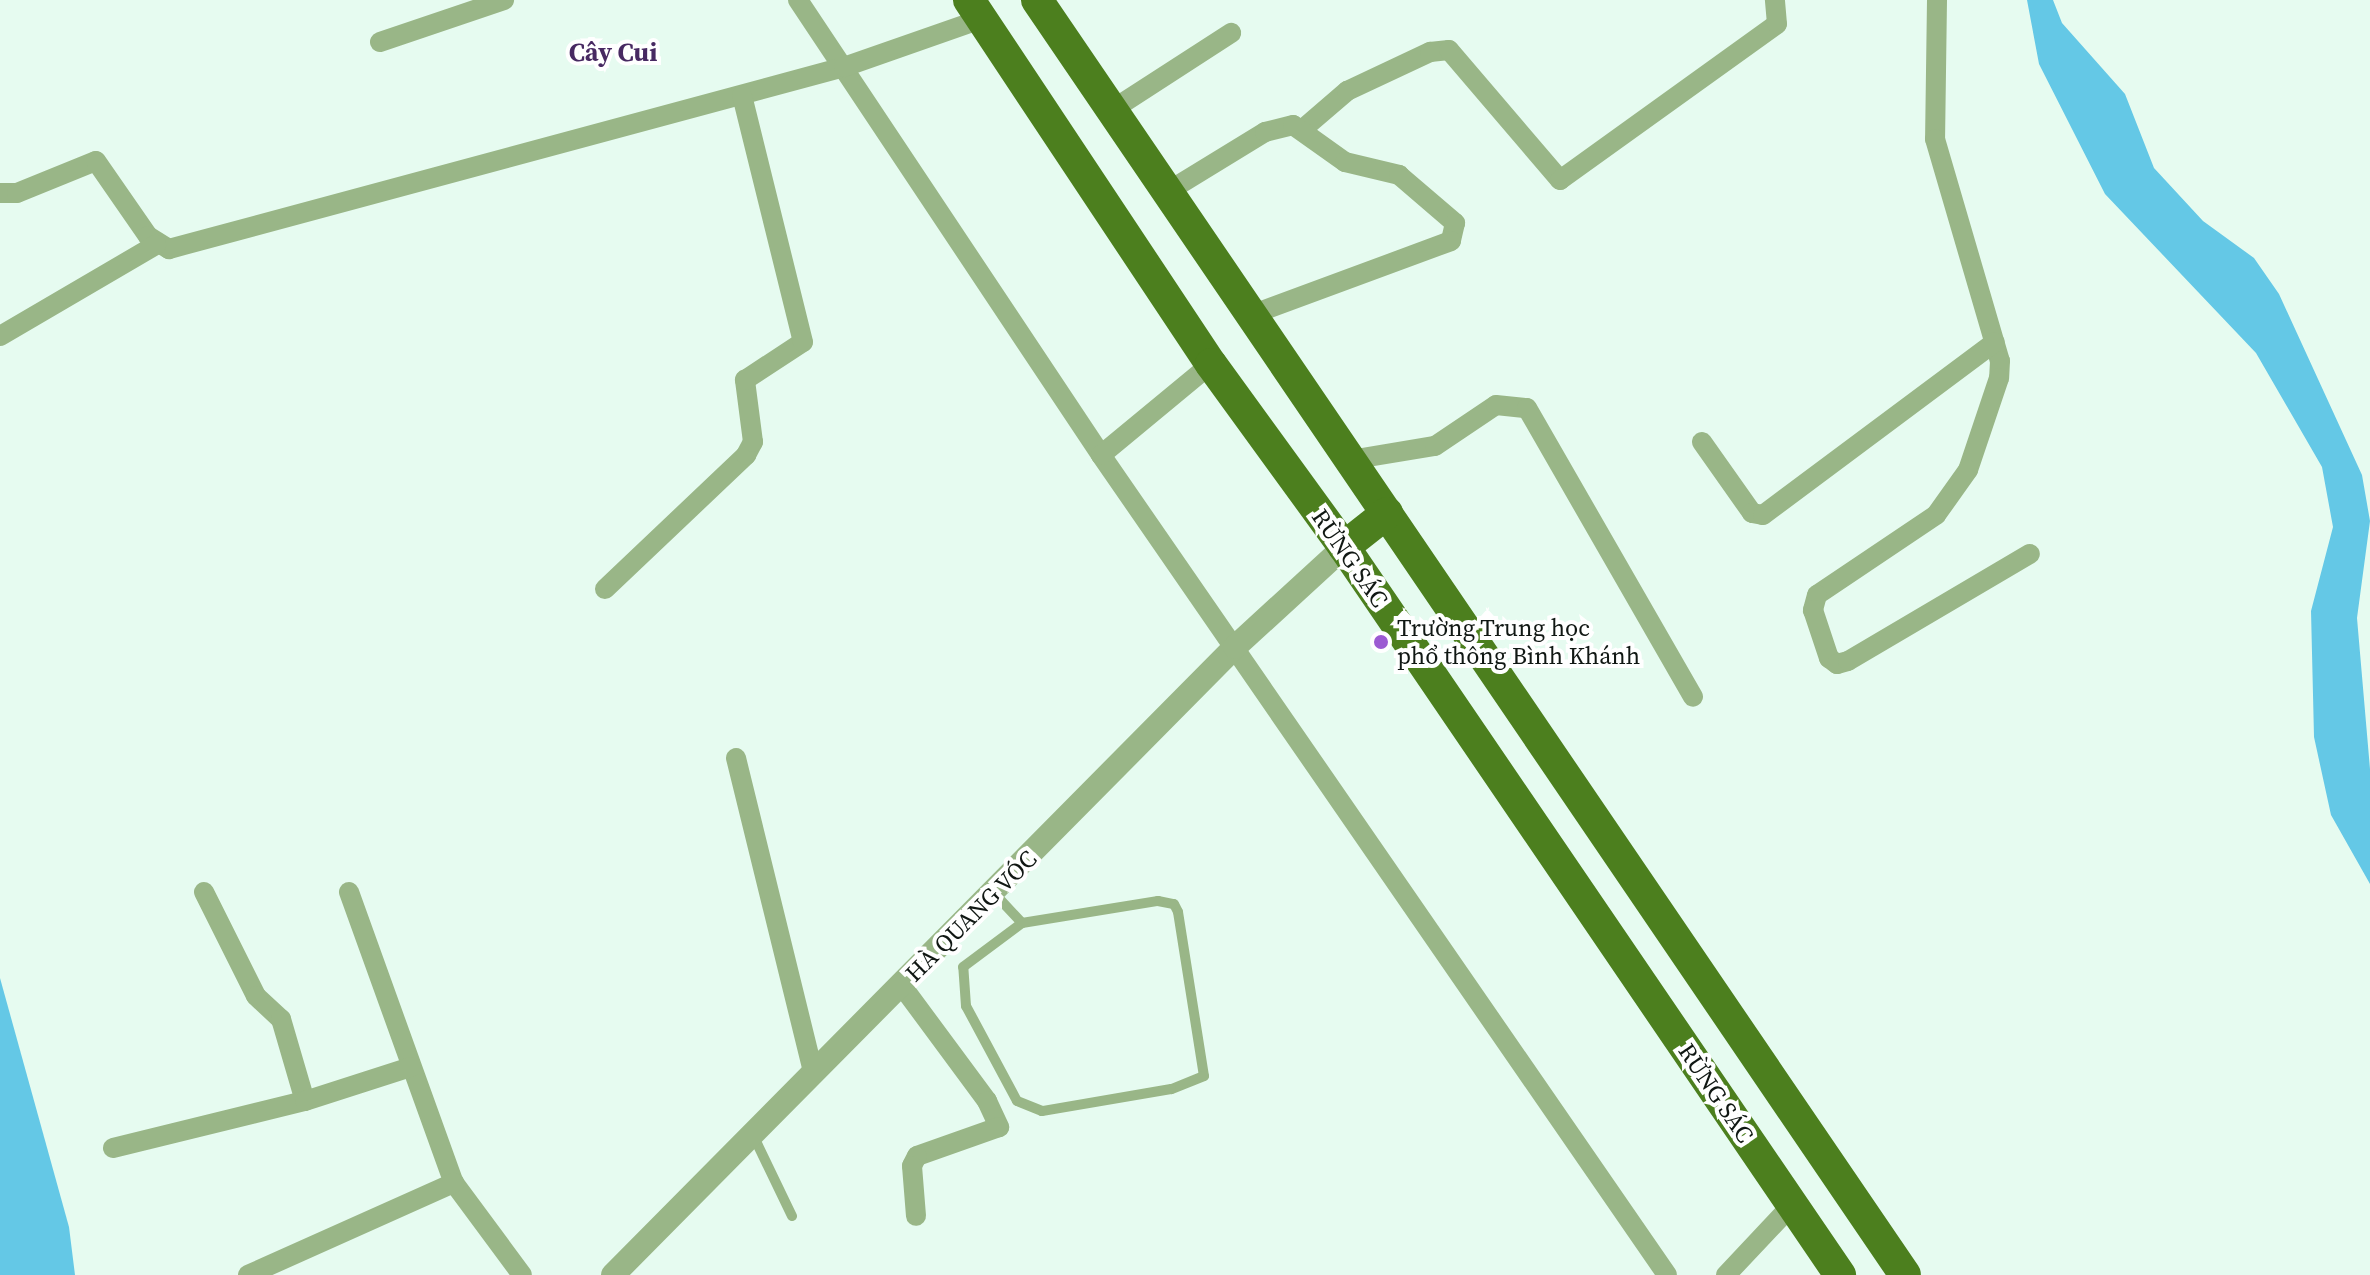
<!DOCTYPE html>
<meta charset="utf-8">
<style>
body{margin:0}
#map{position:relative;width:2370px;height:1275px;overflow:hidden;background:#e6fbf0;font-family:"Source Serif 4",serif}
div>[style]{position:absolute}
.water>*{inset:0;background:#64c8e6}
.service>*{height:10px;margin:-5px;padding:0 5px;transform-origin:5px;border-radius:5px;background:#99b687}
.minor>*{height:20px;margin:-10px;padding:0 10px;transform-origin:10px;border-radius:10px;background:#99b687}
.tertiary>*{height:24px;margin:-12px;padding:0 12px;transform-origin:12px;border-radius:12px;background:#99b687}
.primary>*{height:32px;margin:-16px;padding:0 16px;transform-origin:16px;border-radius:16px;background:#4c7f1e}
.dots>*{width:22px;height:22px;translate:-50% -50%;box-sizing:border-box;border:4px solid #fff;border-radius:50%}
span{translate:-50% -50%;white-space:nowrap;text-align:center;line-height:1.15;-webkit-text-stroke:8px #fff;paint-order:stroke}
.street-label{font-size:24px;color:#101713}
.poi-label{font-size:24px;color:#101713}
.left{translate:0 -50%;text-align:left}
.neighbourhood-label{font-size:26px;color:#472962;font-weight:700}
</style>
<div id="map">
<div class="water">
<div style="clip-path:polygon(2027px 0,2053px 0,2062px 23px,2125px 94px,2154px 168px,2203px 221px,2254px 258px,2279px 294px,2362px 475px,2370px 521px,2357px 618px,2370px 769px,2370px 884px,2331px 815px,2314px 737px,2311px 611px,2333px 527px,2322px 467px,2256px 353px,2105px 194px,2039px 64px)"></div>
<div style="clip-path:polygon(0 978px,69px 1227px,75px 1275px,0 1275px)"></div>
</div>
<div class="service">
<div style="left:994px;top:893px;width:41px;rotate:47deg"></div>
<div style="left:1158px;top:901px;width:16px;rotate:11deg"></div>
<div style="left:1174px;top:904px;width:9px;rotate:63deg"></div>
<div style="left:1178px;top:912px;width:166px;rotate:81deg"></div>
<div style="left:1204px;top:1076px;width:35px;rotate:158deg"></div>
<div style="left:1171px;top:1089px;width:131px;rotate:170.3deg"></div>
<div style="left:1042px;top:1111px;width:27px;rotate:-158deg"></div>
<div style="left:1017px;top:1101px;width:108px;rotate:-118.2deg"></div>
<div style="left:966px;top:1006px;width:39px;rotate:-94deg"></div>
<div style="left:963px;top:967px;width:74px;rotate:-36.7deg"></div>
<div style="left:1022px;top:923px;width:138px;rotate:-9.2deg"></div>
<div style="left:753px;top:1135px;width:90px;rotate:64.3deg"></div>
</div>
<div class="minor">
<div style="left:798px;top:0;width:547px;rotate:56.34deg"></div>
<div style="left:1101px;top:455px;width:996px;rotate:55.38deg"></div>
<div style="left:1937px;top:0;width:139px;rotate:90.8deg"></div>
<div style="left:1935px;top:139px;width:231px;rotate:73.7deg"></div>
<div style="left:2000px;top:361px;width:17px;rotate:93deg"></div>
<div style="left:1999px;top:378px;width:97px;rotate:108.6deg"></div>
<div style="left:1968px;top:470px;width:55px;rotate:125.4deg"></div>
<div style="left:1936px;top:515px;width:143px;rotate:146.1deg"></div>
<div style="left:1817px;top:595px;width:16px;rotate:105deg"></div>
<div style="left:1813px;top:610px;width:51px;rotate:71.6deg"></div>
<div style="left:1829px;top:658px;width:10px;rotate:37deg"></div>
<div style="left:1837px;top:664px;width:11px;rotate:-15deg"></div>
<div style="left:1848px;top:661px;width:211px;rotate:-30.5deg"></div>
<div style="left:380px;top:42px;width:131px;rotate:-18.7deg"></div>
<div style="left:1112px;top:110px;width:142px;rotate:-32.9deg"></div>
<div style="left:1304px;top:128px;width:57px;rotate:-40.7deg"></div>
<div style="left:1347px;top:91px;width:92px;rotate:-25.2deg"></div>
<div style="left:1430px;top:52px;width:19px;rotate:-6deg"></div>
<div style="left:1449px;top:50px;width:171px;rotate:49.5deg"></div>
<div style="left:1560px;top:180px;width:267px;rotate:-35.7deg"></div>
<div style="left:1777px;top:24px;width:24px;rotate:-95deg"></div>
<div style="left:1167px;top:192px;width:115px;rotate:-31.5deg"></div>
<div style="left:1265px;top:132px;width:29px;rotate:-14deg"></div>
<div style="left:1293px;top:125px;width:64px;rotate:35.4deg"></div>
<div style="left:1345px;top:162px;width:56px;rotate:13.5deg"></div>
<div style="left:1399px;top:175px;width:74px;rotate:40.6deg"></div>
<div style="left:1455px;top:223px;width:18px;rotate:103deg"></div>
<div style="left:1451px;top:241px;width:213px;rotate:159.7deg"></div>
<div style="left:0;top:193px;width:17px"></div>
<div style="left:17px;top:193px;width:85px;rotate:-22.1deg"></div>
<div style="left:96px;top:161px;width:91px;rotate:55.3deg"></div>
<div style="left:148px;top:236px;width:25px;rotate:32deg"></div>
<div style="left:169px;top:249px;width:699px;rotate:-15.09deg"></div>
<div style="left:844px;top:67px;width:145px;rotate:-19.3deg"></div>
<div style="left:0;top:336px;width:181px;rotate:-30.3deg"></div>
<div style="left:1702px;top:442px;width:87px;rotate:54.8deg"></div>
<div style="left:1752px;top:513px;width:11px;rotate:10deg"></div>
<div style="left:1763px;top:515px;width:289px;rotate:-36.7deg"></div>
<div style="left:1101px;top:455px;width:143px;rotate:-39.6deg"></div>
<div style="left:1350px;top:460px;width:86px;rotate:-9.4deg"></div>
<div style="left:1435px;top:446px;width:73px;rotate:-33.9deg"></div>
<div style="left:1496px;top:405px;width:31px;rotate:6deg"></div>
<div style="left:1527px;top:408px;width:333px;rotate:60.1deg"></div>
<div style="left:605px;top:589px;width:195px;rotate:-43.5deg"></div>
<div style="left:746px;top:455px;width:15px;rotate:-62deg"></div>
<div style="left:753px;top:442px;width:63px;rotate:-97.4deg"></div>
<div style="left:745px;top:380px;width:69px;rotate:-33.2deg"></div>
<div style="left:803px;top:342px;width:254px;rotate:-103.9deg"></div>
<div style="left:736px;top:758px;width:326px;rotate:76.2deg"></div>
<div style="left:204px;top:892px;width:116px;rotate:63.4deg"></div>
<div style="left:256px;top:996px;width:34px;rotate:43deg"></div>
<div style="left:281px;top:1019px;width:85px;rotate:73.7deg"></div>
<div style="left:349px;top:892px;width:309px;rotate:70.2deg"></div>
<div style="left:454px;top:1183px;width:114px;rotate:53.5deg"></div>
<div style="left:902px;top:986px;width:143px;rotate:53.5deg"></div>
<div style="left:987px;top:1101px;width:29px;rotate:65deg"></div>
<div style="left:999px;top:1127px;width:87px;rotate:160.5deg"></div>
<div style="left:917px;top:1156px;width:11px;rotate:117deg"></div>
<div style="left:912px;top:1166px;width:50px;rotate:85.4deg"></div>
<div style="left:113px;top:1148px;width:198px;rotate:-13.8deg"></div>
<div style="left:305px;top:1101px;width:111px;rotate:-17.8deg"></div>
<div style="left:248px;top:1275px;width:226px;rotate:-24.1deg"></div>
<div style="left:1726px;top:1275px;width:96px;rotate:-46.7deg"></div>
</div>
<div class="tertiary">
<div style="left:613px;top:1275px;width:884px;rotate:-45.28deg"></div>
<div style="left:1235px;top:647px;width:148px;rotate:-42.5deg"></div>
</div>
<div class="primary">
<div style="left:969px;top:0;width:437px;rotate:56.4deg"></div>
<div style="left:1211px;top:364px;width:226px;rotate:54deg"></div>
<div style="left:1344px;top:547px;width:881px;rotate:55.73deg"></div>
<div style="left:1037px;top:0;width:1542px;rotate:55.75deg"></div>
<div style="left:1344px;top:547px;width:55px;rotate:-38.3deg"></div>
</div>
<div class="dots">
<div style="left:1381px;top:642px;background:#9c5bd2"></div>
</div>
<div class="street-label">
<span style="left:1350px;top:558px;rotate:55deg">RỪNG SÁC</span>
<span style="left:971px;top:916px;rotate:-45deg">HÀ QUANG VÓC</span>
<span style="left:1716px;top:1093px;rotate:56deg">RỪNG SÁC</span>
</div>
<div class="poi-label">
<span class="left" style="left:1397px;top:642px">Trường Trung học<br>phổ thông Bình Khánh</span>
</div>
<div class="neighbourhood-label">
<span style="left:613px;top:53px">Cây Cui</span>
</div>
</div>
